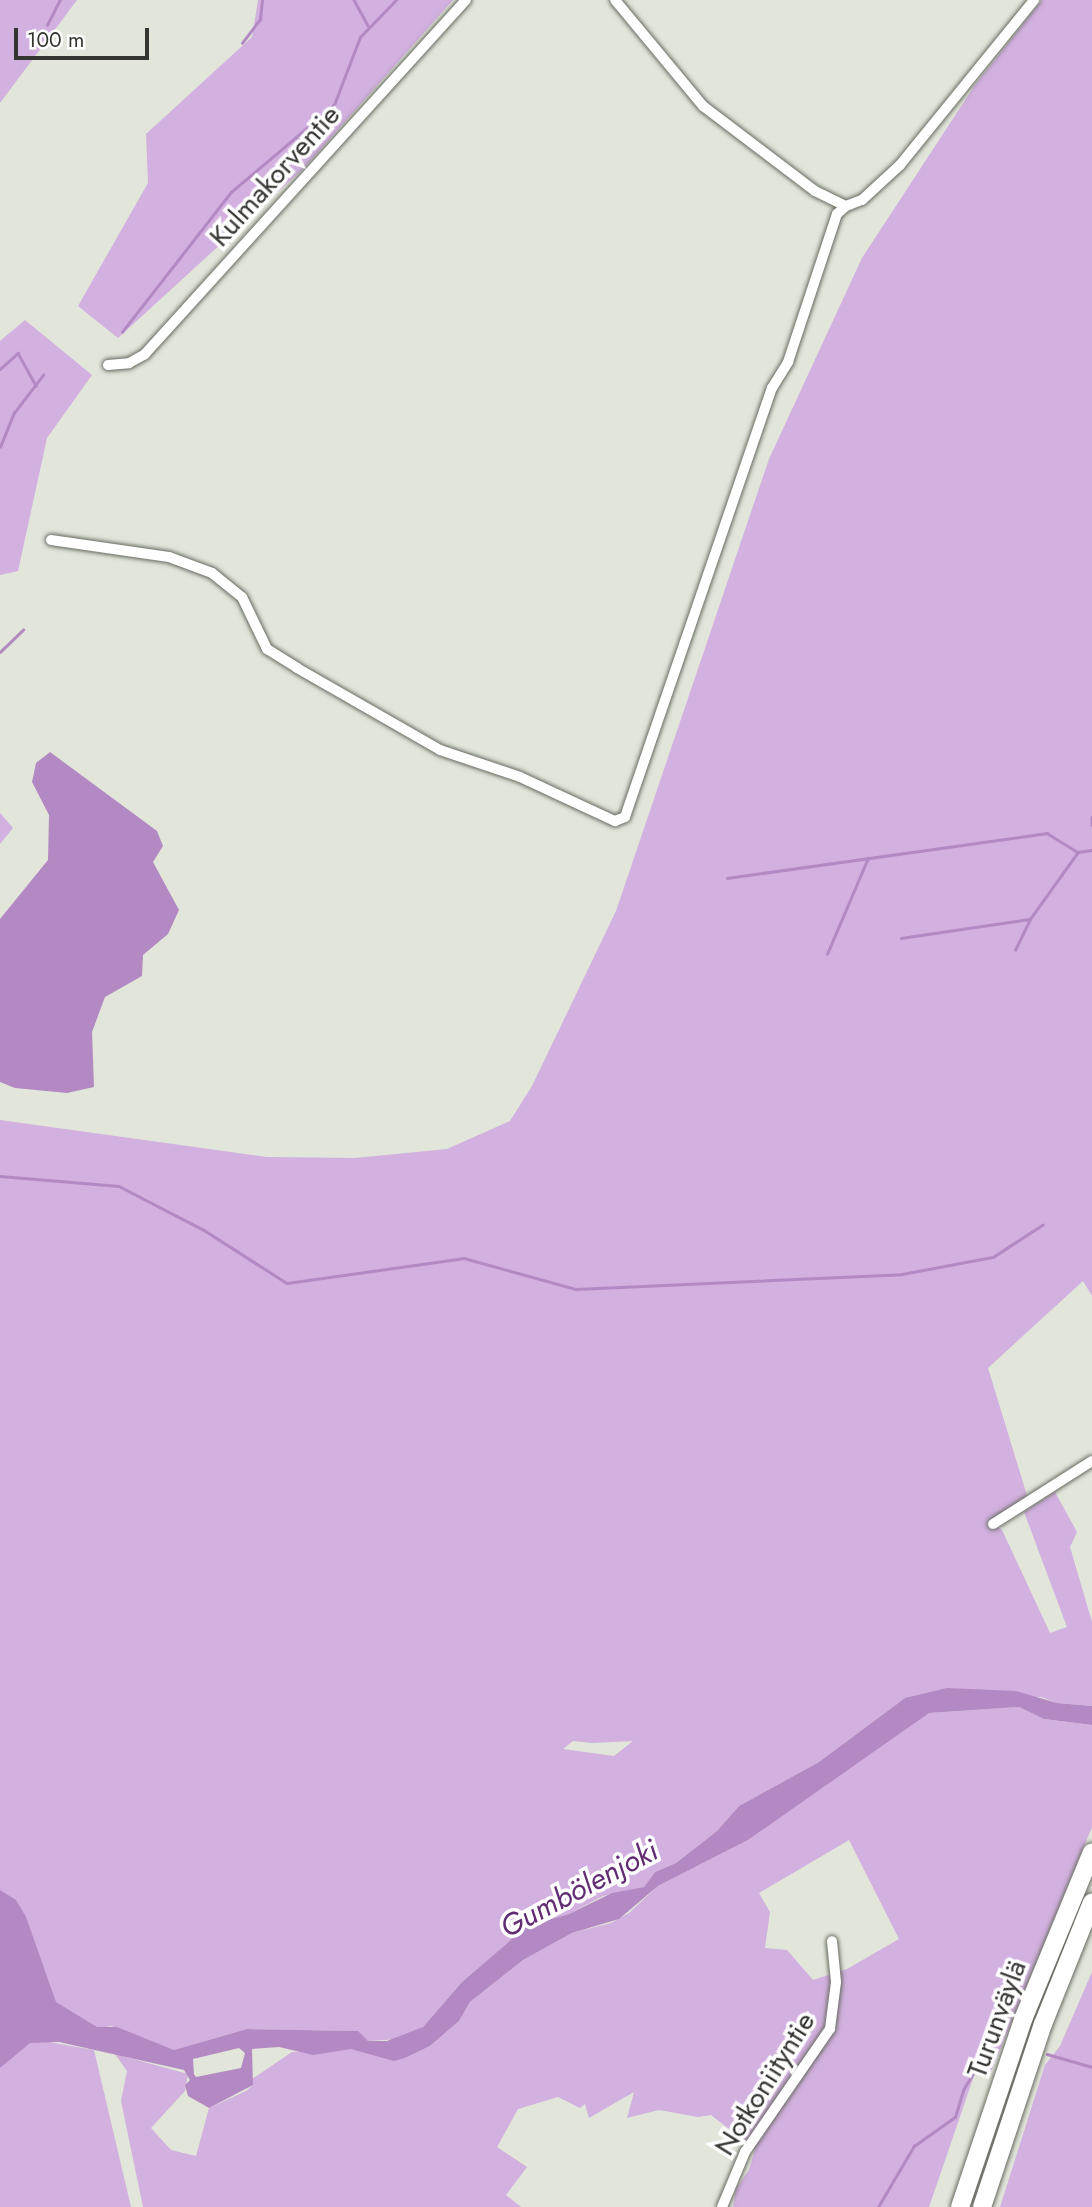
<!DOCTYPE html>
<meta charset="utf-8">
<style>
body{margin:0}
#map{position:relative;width:1092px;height:2207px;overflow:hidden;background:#e1e5da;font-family:Jost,sans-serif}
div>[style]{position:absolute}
.green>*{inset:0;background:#d2b0df}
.water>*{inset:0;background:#b389c3}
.stream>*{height:2.5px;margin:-1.25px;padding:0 1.25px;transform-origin:1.25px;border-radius:1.25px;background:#b389c3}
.roads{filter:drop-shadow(0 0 2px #676b61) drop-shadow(0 0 2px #676b61)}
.street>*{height:10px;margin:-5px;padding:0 5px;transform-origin:5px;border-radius:5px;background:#fff}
.highway>*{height:18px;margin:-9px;padding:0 9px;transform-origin:9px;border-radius:9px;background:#fff}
span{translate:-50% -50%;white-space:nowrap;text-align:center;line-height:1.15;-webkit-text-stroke:7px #fff;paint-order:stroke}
.street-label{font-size:28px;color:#343531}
.water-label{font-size:30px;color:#612c73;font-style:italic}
.scale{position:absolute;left:14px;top:28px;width:135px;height:32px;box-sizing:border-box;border:4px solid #343531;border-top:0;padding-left:9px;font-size:21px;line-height:24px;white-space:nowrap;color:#343531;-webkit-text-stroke:5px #fff;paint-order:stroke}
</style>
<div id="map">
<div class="green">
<div style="clip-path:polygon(0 0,77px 0,0 103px)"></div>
<div style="clip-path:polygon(258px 0,453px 0,304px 168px,118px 338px,78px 306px,148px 183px,146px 134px,252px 37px)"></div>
<div style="clip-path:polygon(evenodd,1042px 0,1092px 0,1092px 1296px,1083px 1281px,988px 1368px,1029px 1502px,994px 1524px,1002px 1530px,1050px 1633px,1067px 1627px,1024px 1512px,1055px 1492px,1077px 1532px,1070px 1547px,1092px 1622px,1092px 1706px,1057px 1703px,1041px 1697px,905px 1698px,819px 1762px,739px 1806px,717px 1831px,676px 1863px,655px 1872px,644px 1887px,603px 1896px,569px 1914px,527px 1926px,462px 1982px,423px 2027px,399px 2039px,368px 2041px,354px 2031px,247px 2029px,174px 2050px,111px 2026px,37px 2040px,94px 2050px,131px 2207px,0 2207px,0 1120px,267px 1157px,355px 1158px,447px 1149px,510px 1121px,532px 1086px,616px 911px,769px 459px,862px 258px,975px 85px,1042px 0,573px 1741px,592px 1743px,633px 1741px,614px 1756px,563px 1749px,573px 1741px)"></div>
<div style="clip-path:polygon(25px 320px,92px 375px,47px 438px,18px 571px,0 575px,0 341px)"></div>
<div style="clip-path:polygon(0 813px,13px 828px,0 844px)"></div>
<div style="clip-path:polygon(evenodd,1019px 1707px,1044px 1719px,1092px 1725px,1092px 1827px,991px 2072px,977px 2067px,929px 2207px,733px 2207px,736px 2189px,749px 2170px,755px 2149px,711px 2115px,698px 2117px,659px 2110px,627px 2118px,634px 2092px,589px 2118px,585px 2104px,580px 2108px,558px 2097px,518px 2109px,497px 2147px,527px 2167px,506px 2195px,521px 2207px,143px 2207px,121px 2101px,127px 2071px,115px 2054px,188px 2074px,185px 2091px,151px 2128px,171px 2150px,196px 2156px,209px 2108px,246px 2091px,253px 2085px,252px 2079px,292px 2052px,351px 2049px,405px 2058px,430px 2046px,459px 2021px,470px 2002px,523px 1960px,572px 1933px,611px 1923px,629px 1913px,658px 1886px,748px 1840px,917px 1720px,929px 1713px,1019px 1707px,849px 1840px,899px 1939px,847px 1969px,813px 1980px,787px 1950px,765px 1948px,770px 1912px,759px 1893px,849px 1840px)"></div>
<div style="clip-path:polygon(1092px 1972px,1092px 2207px,1000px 2207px,1045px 2065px,1060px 2046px)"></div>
</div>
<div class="water">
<div style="clip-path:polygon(50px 752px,157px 831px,163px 846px,153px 862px,179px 910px,168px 934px,143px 955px,142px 976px,105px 997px,92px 1032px,94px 1087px,67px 1093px,15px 1088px,0 1082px,0 919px,48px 860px,49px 815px,32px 782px,36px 763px)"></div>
<div style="clip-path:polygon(evenodd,947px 1688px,1016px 1691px,1057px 1703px,1092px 1706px,1092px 1725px,1044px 1719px,1019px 1707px,929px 1713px,748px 1840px,658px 1886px,619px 1919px,572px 1933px,523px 1960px,470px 2002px,459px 2021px,430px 2046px,405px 2058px,394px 2061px,351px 2049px,313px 2055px,279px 2047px,252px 2049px,253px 2085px,209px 2108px,188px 2096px,185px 2085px,190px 2080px,184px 2070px,59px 2042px,30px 2043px,0 2068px,0 1890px,16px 1900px,26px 1917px,56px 2002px,97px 2027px,117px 2027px,174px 2050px,247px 2029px,358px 2031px,368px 2041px,387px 2041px,423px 2027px,462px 1982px,527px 1926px,569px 1914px,612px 1893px,644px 1887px,655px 1872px,676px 1863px,717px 1831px,739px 1806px,819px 1762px,905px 1698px,947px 1688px,239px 2048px,245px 2053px,241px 2068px,196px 2077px,194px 2074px,193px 2059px,239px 2048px)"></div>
</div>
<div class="stream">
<div style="left:354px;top:0;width:29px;rotate:61deg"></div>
<div style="left:47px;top:25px;width:28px;rotate:-63deg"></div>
<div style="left:242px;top:43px;width:30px;rotate:-53deg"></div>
<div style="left:260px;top:19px;width:19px;rotate:-84deg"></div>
<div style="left:122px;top:332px;width:177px;rotate:-52.1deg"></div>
<div style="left:231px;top:192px;width:135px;rotate:-40.2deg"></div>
<div style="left:334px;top:105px;width:73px;rotate:-69.1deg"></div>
<div style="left:360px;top:37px;width:52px;rotate:-45.8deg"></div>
<div style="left:0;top:369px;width:24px;rotate:-42deg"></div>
<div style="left:18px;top:353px;width:37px;rotate:61deg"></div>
<div style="left:0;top:447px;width:37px;rotate:-68deg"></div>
<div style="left:14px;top:413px;width:48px;rotate:-52.7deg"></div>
<div style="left:0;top:652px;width:32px;rotate:-44deg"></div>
<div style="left:1092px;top:817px;width:8px;rotate:90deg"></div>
<div style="left:1078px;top:852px;width:14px;rotate:-8deg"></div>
<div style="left:727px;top:878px;width:323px;rotate:-8deg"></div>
<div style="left:1047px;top:833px;width:36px;rotate:32deg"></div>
<div style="left:901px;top:938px;width:130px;rotate:-8.4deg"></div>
<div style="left:1015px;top:950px;width:34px;rotate:-64deg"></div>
<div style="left:1030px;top:919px;width:82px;rotate:-54.4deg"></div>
<div style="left:827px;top:954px;width:104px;rotate:-66.9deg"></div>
<div style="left:0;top:1176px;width:119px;rotate:4.8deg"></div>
<div style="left:119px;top:1186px;width:96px;rotate:27.4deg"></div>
<div style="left:204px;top:1230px;width:98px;rotate:32.6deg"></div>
<div style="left:287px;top:1283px;width:179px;rotate:-8deg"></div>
<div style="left:464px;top:1258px;width:116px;rotate:15.5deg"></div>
<div style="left:576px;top:1289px;width:326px;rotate:-2.6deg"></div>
<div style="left:902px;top:1274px;width:93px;rotate:-10.6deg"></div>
<div style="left:993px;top:1257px;width:59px;rotate:-33.1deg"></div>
<div style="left:1047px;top:2054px;width:47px;rotate:16.1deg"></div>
<div style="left:878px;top:2207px;width:71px;rotate:-59.5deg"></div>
<div style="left:914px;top:2146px;width:50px;rotate:-35.3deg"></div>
<div style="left:955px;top:2117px;width:28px;rotate:-73deg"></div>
<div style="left:963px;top:2090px;width:26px;rotate:-59deg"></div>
<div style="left:976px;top:2068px;width:4px"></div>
</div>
<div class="roads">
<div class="street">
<div style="left:615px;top:0;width:138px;rotate:50.3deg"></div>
<div style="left:703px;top:106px;width:141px;rotate:37.2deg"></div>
<div style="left:815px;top:191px;width:34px;rotate:26deg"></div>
<div style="left:846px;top:206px;width:17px;rotate:-21deg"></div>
<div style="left:862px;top:200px;width:52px;rotate:-42.6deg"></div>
<div style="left:900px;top:165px;width:213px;rotate:-50.9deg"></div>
<div style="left:108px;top:365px;width:21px;rotate:-5deg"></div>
<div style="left:129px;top:363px;width:18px;rotate:-29deg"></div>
<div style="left:145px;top:354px;width:478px;rotate:-47.8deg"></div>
<div style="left:51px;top:540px;width:119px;rotate:8.2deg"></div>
<div style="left:169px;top:557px;width:46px;rotate:20.4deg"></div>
<div style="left:212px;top:573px;width:38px;rotate:39deg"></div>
<div style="left:242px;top:597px;width:58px;rotate:64.3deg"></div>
<div style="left:267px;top:649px;width:36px;rotate:32deg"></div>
<div style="left:297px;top:668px;width:165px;rotate:29.8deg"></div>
<div style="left:440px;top:750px;width:84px;rotate:18.6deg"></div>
<div style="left:520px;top:777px;width:105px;rotate:24.9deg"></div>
<div style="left:615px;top:821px;width:11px;rotate:-22deg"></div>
<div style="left:625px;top:817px;width:453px;rotate:-71.1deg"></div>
<div style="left:772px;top:388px;width:31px;rotate:-58deg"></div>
<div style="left:788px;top:362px;width:156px;rotate:-71.7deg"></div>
<div style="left:837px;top:214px;width:12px;rotate:-42deg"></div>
<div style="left:993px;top:1524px;width:117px;rotate:-32.5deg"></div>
<div style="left:722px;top:2207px;width:60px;rotate:-67.3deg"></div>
<div style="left:745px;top:2152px;width:150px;rotate:-55.4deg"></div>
<div style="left:830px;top:2029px;width:47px;rotate:-82.7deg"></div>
<div style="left:836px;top:1982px;width:41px;rotate:-95.6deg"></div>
</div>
<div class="highway">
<div style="left:960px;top:2207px;width:200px;rotate:-71.4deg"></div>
<div style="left:1024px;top:2017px;width:178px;rotate:-67.6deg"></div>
<div style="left:982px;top:2207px;width:193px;rotate:-71.6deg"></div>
<div style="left:1043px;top:2024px;width:131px;rotate:-68.1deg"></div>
</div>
</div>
<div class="street-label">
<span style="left:275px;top:176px;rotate:-48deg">Kulmakorventie</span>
<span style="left:997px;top:2019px;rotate:-70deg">Turunväylä</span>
<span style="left:765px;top:2084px;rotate:-58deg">Notkoniityntie</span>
</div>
<div class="water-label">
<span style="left:579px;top:1889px;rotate:-28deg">Gumbölenjoki</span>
</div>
<div class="scale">100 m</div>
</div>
